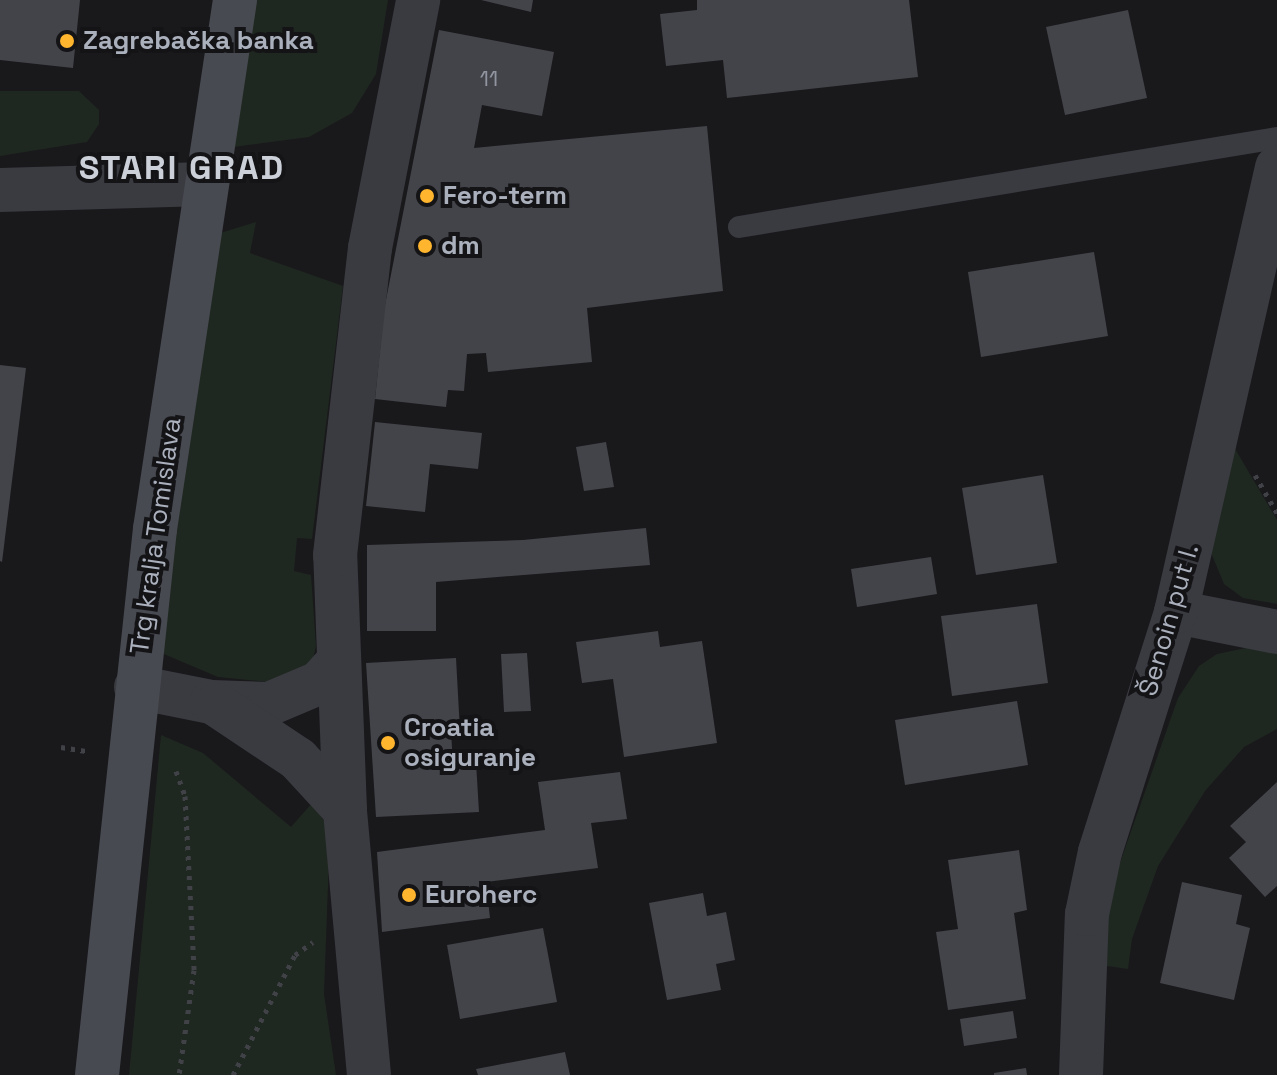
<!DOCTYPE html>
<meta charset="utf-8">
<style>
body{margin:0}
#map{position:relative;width:1277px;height:1075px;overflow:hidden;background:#19191c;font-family:"Space Grotesk",sans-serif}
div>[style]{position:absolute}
.green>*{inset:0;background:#1f2820}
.building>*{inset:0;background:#434449}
.path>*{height:5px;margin-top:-2.5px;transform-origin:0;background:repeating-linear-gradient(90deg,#404248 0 4px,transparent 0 10px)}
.service>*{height:22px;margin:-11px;padding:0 11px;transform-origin:11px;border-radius:11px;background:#3a3b41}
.minor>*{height:44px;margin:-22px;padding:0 22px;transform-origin:22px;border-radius:22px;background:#3a3b41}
.secondary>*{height:44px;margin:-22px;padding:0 22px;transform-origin:22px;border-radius:22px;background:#484a52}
.dots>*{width:22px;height:22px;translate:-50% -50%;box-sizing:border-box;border:4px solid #141417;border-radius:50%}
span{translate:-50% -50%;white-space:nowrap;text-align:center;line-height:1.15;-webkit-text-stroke:8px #141417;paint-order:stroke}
.number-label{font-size:22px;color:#9195a0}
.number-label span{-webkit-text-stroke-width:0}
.poi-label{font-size:26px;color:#abb0bd;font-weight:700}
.left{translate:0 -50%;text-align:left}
.street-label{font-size:26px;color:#abb0bd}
.district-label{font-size:34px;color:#ccd0d8;font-weight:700;letter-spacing:2px}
</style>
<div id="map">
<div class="green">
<div style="clip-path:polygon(252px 0,388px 0,376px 74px,352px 113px,309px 137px,226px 148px)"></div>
<div style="clip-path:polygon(0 91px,79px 91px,99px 110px,99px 124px,87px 142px,0 156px)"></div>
<div style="clip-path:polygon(256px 222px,250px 253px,343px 286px,312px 539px,297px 538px,294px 571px,311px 575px,316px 646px,311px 669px,270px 682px,218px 677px,152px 649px,217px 234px)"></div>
<div style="clip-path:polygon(1234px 447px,1277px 520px,1277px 604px,1243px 598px,1224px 584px,1207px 543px)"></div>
<div style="clip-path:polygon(1246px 648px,1277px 650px,1277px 729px,1244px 747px,1205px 791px,1158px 866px,1132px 939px,1128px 969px,1100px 965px,1110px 891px,1178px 698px,1199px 666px,1217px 654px)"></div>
<div style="clip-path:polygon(161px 735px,203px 753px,291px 827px,313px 802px,330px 831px,324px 994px,336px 1075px,129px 1075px)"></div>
</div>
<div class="building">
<div style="clip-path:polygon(0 0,80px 0,73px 68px,0 60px)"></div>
<div style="clip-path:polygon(481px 0,533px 0,531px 12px)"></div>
<div style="clip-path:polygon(697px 0,909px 0,918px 77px,727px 98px,723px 60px,666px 66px,660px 14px,697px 10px)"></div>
<div style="clip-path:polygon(1128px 10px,1147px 98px,1065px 115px,1046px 27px)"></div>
<div style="clip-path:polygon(439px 30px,554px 52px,542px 116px,482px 105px,474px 148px,707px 126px,723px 291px,587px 308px,592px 362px,488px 372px,486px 353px,467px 354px,464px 391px,448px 390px,446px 407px,375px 399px,384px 310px)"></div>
<div style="clip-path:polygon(1094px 252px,1108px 336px,981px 357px,968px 272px)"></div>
<div style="clip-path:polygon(0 365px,26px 368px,2px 562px,0 561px)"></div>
<div style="clip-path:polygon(375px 422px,482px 433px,478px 469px,430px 464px,425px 512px,366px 506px)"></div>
<div style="clip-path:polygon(606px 442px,614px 487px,584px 491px,576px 447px)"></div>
<div style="clip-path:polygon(1043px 475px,1057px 563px,976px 575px,962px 488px)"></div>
<div style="clip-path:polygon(646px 528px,650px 565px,436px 582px,436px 631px,367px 631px,367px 545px,523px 540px)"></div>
<div style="clip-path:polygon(931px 557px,937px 594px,857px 607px,851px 569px)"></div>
<div style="clip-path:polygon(1037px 604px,1048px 683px,952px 696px,941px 616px)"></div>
<div style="clip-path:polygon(658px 631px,660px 647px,702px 641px,717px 743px,624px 757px,613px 679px,582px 683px,576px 642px)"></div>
<div style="clip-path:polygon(527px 653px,531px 711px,504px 712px,501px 654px)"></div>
<div style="clip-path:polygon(456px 658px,460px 731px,451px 731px,453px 764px,476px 762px,479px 812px,376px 817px,366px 663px)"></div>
<div style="clip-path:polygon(1017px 701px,1028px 765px,905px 785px,895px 720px)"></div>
<div style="clip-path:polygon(620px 772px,627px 819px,591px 823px,598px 868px,486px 882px,490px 918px,382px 932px,377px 852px,545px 830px,538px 782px)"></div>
<div style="clip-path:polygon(1277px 782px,1277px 886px,1265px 897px,1229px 858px,1246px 842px,1230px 826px)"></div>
<div style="clip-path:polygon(1019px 850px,1027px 910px,1014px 913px,1026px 999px,948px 1010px,936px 932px,958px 929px,948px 860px)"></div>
<div style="clip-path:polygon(1182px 882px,1242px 895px,1236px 924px,1250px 928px,1234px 1000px,1160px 983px)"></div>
<div style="clip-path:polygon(703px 893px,707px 916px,726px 912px,735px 960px,716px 964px,721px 990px,667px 1000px,649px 903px)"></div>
<div style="clip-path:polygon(543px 928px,557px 1002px,460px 1019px,447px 945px)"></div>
<div style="clip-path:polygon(1013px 1011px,1017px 1038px,964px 1046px,960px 1019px)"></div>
<div style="clip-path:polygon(565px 1052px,570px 1075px,478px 1075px,476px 1069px)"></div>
<div style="clip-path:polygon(1026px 1068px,1027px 1075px,994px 1075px,994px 1073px)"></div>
</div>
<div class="path">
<div style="left:1255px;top:475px;width:44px;rotate:59.9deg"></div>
<div style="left:61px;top:747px;width:25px;rotate:9deg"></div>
<div style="left:176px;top:771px;width:27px;rotate:70deg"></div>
<div style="left:185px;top:796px;width:174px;rotate:87deg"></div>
<div style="left:194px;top:970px;width:106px;rotate:98.1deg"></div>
<div style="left:233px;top:1075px;width:135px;rotate:-62.7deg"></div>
<div style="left:295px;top:955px;width:22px;rotate:-36deg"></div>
</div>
<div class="service">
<div style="left:739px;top:227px;width:545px;rotate:-9.39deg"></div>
</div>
<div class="minor">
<div style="left:0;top:190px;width:205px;rotate:-1.7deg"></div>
<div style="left:1176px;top:612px;width:103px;rotate:11.2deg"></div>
<div style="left:136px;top:687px;width:76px;rotate:11.3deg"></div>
<div style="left:211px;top:702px;width:58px;rotate:2deg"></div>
<div style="left:269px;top:704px;width:54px;rotate:-22.8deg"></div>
<div style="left:319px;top:683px;width:28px;rotate:-48deg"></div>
<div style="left:217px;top:705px;width:97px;rotate:33.7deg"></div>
<div style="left:298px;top:759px;width:69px;rotate:47.3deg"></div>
<div style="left:369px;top:1075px;width:266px;rotate:-95.2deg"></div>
<div style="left:345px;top:810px;width:255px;rotate:-92.2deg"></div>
<div style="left:335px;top:555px;width:309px;rotate:-83.5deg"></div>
<div style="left:370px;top:248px;width:253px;rotate:-79deg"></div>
<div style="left:1081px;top:1075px;width:161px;rotate:-87.9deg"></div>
<div style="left:1087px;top:914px;width:63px;rotate:-78.2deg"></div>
<div style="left:1100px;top:852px;width:252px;rotate:-72.4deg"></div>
<div style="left:1176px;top:612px;width:456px;rotate:-77.2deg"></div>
</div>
<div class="secondary">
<div style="left:97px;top:1075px;width:549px;rotate:-83.94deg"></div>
<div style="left:155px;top:529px;width:535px;rotate:-81.4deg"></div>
</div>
<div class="dots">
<div style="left:67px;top:41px;background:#ffb52e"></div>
<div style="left:427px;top:196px;background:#ffb52e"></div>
<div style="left:425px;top:246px;background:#ffb52e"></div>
<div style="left:388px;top:743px;background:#ffb52e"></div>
<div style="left:409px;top:895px;background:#ffb52e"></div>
</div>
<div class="number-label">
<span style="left:489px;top:79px">11</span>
</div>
<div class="poi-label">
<span class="left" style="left:83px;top:41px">Zagrebačka banka</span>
<span class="left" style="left:443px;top:196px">Fero-term</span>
<span class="left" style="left:441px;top:246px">dm</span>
<span class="left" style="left:404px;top:743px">Croatia<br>osiguranje</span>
<span class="left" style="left:425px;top:895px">Euroherc</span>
</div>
<div class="street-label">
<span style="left:156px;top:536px;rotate:-82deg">Trg kralja Tomislava</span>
<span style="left:1169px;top:620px;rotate:-74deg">Šenoin put I.</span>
</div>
<div class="district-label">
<span style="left:182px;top:168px">STARI GRAD</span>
</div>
</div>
